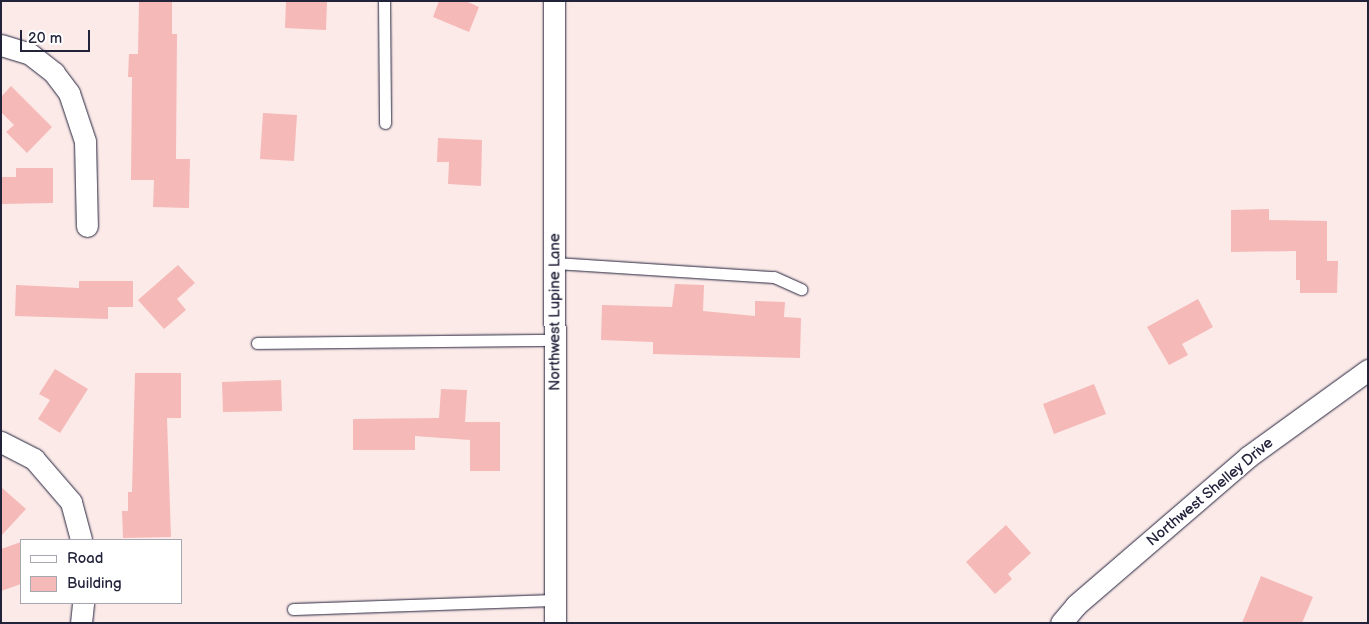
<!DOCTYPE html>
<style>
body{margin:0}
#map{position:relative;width:1369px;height:624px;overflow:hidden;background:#fceae9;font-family:"Balsamiq Sans",sans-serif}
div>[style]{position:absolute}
.building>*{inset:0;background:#f5b9b7}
.roads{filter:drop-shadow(0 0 1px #22223b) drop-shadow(0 0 1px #22223b)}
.lane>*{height:11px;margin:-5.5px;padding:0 5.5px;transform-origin:5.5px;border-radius:5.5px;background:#fff}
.street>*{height:21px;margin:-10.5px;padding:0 10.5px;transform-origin:10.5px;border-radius:10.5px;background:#fff}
span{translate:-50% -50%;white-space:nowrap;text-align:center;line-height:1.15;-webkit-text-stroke:4px #fff;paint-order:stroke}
.street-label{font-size:15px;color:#22223b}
.frame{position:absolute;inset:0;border:2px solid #22223b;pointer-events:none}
.legend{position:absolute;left:20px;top:539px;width:162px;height:65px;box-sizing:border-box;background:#fff;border:1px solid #a7a7b1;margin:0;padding:6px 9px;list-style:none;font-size:15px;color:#22223b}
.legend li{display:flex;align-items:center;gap:10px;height:25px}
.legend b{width:25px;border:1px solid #a7a7b1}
.scale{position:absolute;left:20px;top:30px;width:70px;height:22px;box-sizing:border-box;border:2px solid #22223b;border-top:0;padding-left:6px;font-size:15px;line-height:18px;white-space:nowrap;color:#22223b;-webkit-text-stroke:4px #fff;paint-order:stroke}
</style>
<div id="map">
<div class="building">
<div style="clip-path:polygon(139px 1px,172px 1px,172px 34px,177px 34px,176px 159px,190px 159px,189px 208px,153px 207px,154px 180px,131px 180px,132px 77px,128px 77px,129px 54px,138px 54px)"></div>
<div style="clip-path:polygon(286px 1px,327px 1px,326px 30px,285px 28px)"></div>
<div style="clip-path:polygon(439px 1px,466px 1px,479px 7px,469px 32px,433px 17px)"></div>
<div style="clip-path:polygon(11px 86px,52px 127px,27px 153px,6px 132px,14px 125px,1px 112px,1px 97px)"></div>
<div style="clip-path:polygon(263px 113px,297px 115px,294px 161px,260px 159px)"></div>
<div style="clip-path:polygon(438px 138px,482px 140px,481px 186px,448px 184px,449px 162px,437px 162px)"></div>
<div style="clip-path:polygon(16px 168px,53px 168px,53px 203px,1px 204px,1px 177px,16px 177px)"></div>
<div style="clip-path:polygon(1269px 209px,1269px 220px,1327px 221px,1327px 261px,1338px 261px,1337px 293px,1300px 293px,1300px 280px,1296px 280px,1296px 251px,1231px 252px,1231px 210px)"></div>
<div style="clip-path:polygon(178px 265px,195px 283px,177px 299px,186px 310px,164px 329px,138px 300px)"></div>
<div style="clip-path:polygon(79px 281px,133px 281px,133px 307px,108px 307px,108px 319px,15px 316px,16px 285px,79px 288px)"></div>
<div style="clip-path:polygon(675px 284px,704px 285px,703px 311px,755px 316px,755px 301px,785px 302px,784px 317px,801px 318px,800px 358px,653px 354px,653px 342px,601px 340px,602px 305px,672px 307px)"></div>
<div style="clip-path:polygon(1198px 299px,1213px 327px,1182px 344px,1188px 355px,1169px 365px,1147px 327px)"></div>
<div style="clip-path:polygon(55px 369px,88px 389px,60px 433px,38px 419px,50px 400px,39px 394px)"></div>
<div style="clip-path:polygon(135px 373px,181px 373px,181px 418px,167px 418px,171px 537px,123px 538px,122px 511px,128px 511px,128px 492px,132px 492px)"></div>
<div style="clip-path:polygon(281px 380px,282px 411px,223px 412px,222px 382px)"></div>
<div style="clip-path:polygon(1094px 384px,1106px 414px,1054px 434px,1043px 404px)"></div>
<div style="clip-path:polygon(441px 389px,467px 390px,465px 422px,500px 422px,500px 471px,470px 471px,470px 440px,415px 436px,415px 450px,353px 450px,353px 419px,439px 418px)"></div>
<div style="clip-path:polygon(1px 487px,26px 509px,1px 536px)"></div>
<div style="clip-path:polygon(1006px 525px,1031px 553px,1008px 574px,1012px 579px,995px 594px,966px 562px)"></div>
<div style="clip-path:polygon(21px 542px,21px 584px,1px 591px,1px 549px)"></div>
<div style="clip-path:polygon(1261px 576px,1313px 597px,1302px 623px,1242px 623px)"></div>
</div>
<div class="roads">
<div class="lane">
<div style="left:384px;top:1px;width:122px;rotate:89.5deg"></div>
<div style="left:555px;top:263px;width:219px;rotate:3.7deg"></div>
<div style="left:774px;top:277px;width:30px;rotate:24deg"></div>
<div style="left:257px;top:343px;width:298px;rotate:-0.6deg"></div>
<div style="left:293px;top:609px;width:262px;rotate:-2deg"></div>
</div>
<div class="street">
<div style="left:554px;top:1px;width:622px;rotate:89.91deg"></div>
<div style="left:1px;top:45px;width:30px;rotate:17deg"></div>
<div style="left:30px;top:54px;width:31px;rotate:38deg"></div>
<div style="left:54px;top:73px;width:25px;rotate:53deg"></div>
<div style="left:69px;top:93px;width:51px;rotate:71.6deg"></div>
<div style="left:85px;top:141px;width:85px;rotate:88.7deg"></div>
<div style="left:1px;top:442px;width:37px;rotate:27deg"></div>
<div style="left:34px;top:459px;width:57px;rotate:49.3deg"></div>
<div style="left:71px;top:502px;width:39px;rotate:75deg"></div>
<div style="left:81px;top:623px;width:20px;rotate:-84deg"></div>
<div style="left:1061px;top:623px;width:23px;rotate:-50deg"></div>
<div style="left:1076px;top:605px;width:228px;rotate:-40.7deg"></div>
<div style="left:1249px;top:456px;width:147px;rotate:-35.9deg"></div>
</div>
</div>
<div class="street-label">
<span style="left:555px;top:312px;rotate:-90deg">Northwest Lupine Lane</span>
<span style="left:1210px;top:492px;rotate:-40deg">Northwest Shelley Drive</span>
</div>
<div class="frame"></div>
<ul class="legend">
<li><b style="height:6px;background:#fff"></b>Road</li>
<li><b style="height:14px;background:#f5b9b7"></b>Building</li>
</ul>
<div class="scale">20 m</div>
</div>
